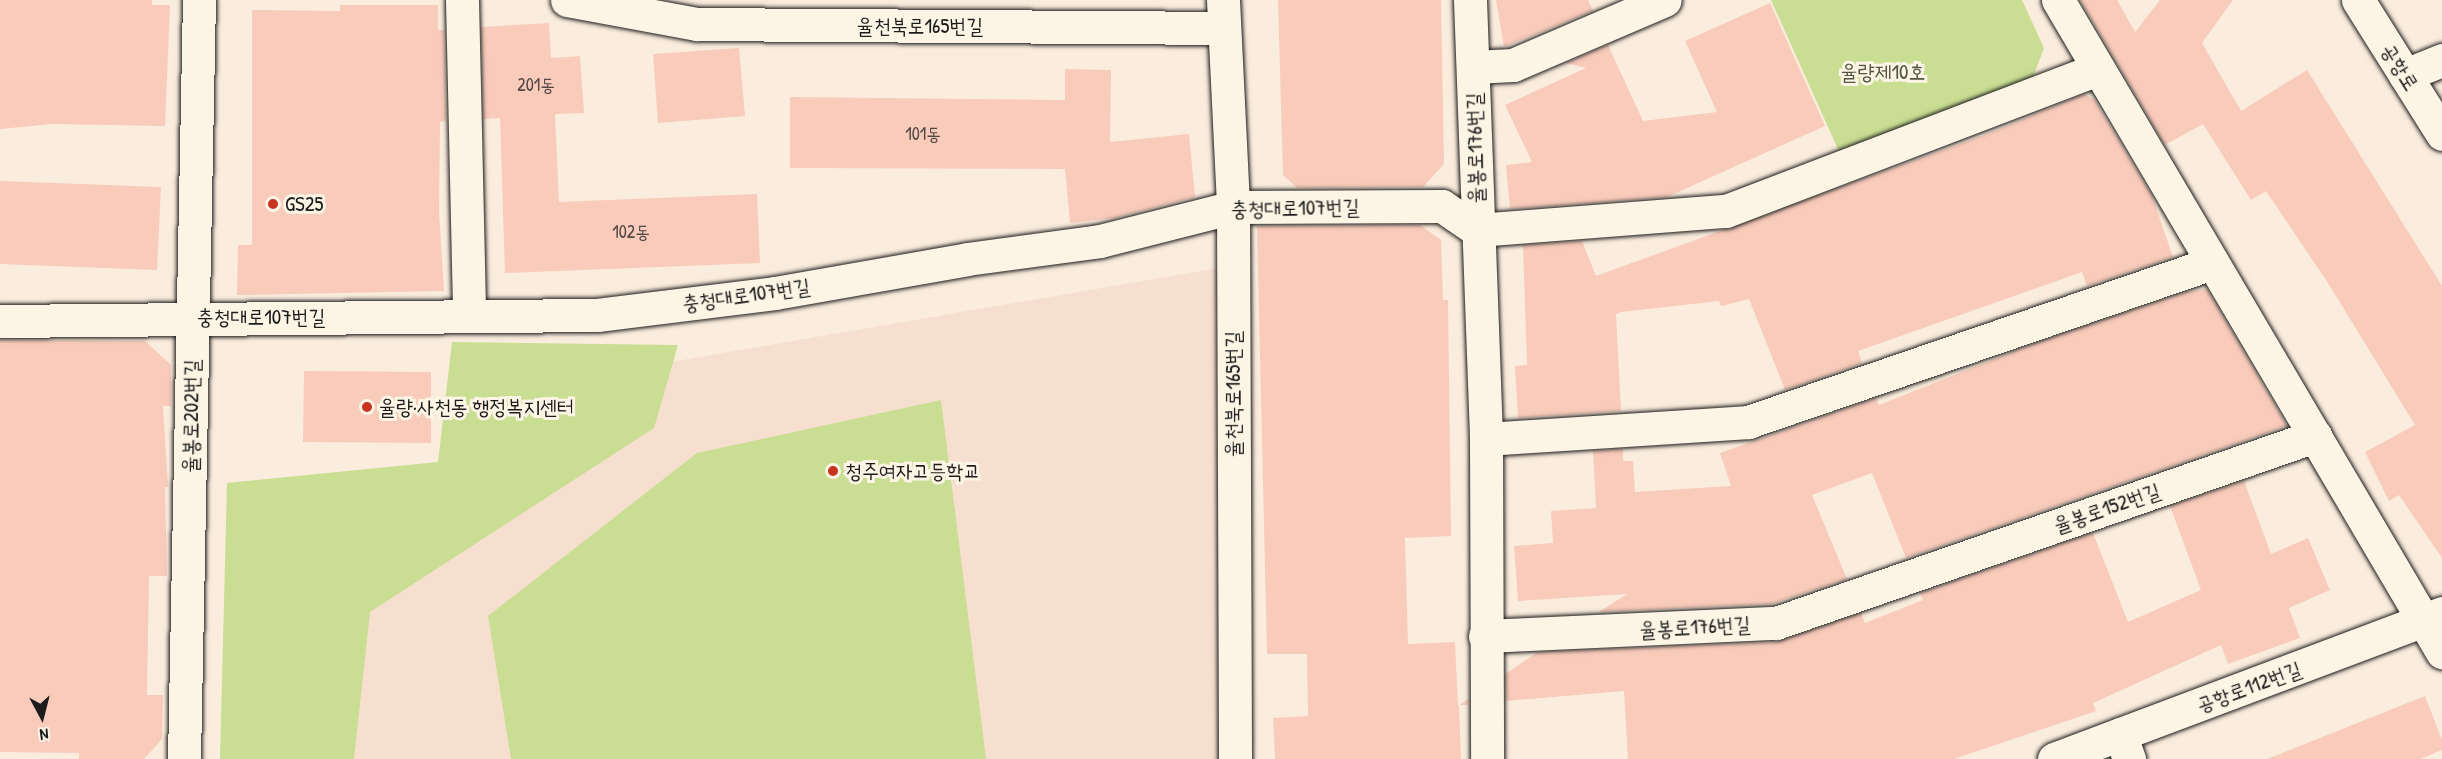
<!DOCTYPE html>
<meta charset="utf-8">
<style>
body{margin:0}
#map{position:relative;width:2442px;height:759px;overflow:hidden;background:#fbeddd;font-family:"Patrick Hand","Poor Story",sans-serif}
div>[style]{position:absolute}
.built>*{inset:0;background:#f6dfcf}
.green>*{inset:0;background:#c9de93}
.building>*{inset:0;background:#f8cbbb}
.roads{filter:drop-shadow(0 0 2px #1c1c1c) drop-shadow(0 0 2px #1c1c1c)}
.street>*{height:33px;margin:-16.5px;padding:0 16.5px;transform-origin:16.5px;border-radius:16.5px;background:#fcf5e5}
.secondary>*{height:33px;margin:-16.5px;padding:0 16.5px;transform-origin:16.5px;border-radius:16.5px;background:#fcf5e5}
.dots>*{width:16px;height:16px;translate:-50% -50%;box-sizing:border-box;border:3px solid #fcf5e5;border-radius:50%}
span{translate:-50% -50%;white-space:nowrap;text-align:center;line-height:1.15;-webkit-text-stroke:6px #fcf5e5;paint-order:stroke}
.number-label{font-size:18px;color:#534844}
.number-label span{-webkit-text-stroke-width:0}
.street-label{font-size:21px;color:#1c1c1c}
.park-label{font-size:21px;color:#505640}
.poi-label{font-size:21px;color:#1c1c1c}
.left{translate:0 -50%;text-align:left}
.north{position:absolute;left:12px;top:687px;width:60px;height:60px;-webkit-text-stroke:4px #fcf5e5;paint-order:stroke;rotate:173deg;font-size:16px;font-weight:700;line-height:24px;text-align:center;color:#1c1c1c}
.north::after{content:'';display:block;margin:auto;width:21px;height:27px;background:#1c1c1c;clip-path:polygon(50% 0,100% 100%,50% 72%,0 100%)}
</style>
<div id="map">
<div class="built">
<div style="clip-path:polygon(1218px 268px,1222px 759px,260px 759px,310px 565px,583px 377px)"></div>
</div>
<div class="green">
<div style="clip-path:polygon(1771px 0,2022px 0,2044px 48px,2030px 85px,1846px 167px)"></div>
<div style="clip-path:polygon(452px 342px,678px 345px,654px 428px,370px 612px,354px 759px,220px 759px,227px 483px,438px 462px)"></div>
<div style="clip-path:polygon(941px 400px,986px 759px,511px 759px,488px 616px,697px 453px)"></div>
</div>
<div class="building">
<div style="clip-path:polygon(0 0,152px 0,152px 5px,170px 5px,165px 126px,53px 124px,0 129px)"></div>
<div style="clip-path:polygon(1278px 0,1441px 0,1444px 164px,1423px 187px,1297px 188px,1283px 175px)"></div>
<div style="clip-path:polygon(1496px 0,1588px 0,1593px 11px,1504px 47px)"></div>
<div style="clip-path:polygon(2080px 0,2117px 0,2135px 32px,2160px 0,2233px 0,2202px 43px,2241px 111px,2307px 70px,2442px 286px,2442px 558px,2399px 495px,2389px 501px,2365px 452px,2415px 425px,2328px 283px,2266px 191px,2251px 200px,2203px 124px,2165px 145px)"></div>
<div style="clip-path:polygon(1770px 3px,1825px 126px,1667px 197px,1510px 209px,1506px 165px,1532px 162px,1505px 105px,1586px 68px,1566px 63px,1608px 45px,1643px 121px,1717px 112px,1685px 41px)"></div>
<div style="clip-path:polygon(340px 5px,438px 5px,438px 30px,444px 30px,446px 121px,440px 122px,439px 211px,444px 291px,237px 295px,238px 245px,252px 245px,252px 10px,340px 11px)"></div>
<div style="clip-path:polygon(549px 23px,551px 58px,580px 56px,584px 113px,555px 114px,559px 202px,757px 194px,760px 263px,505px 273px,500px 118px,483px 119px,481px 27px)"></div>
<div style="clip-path:polygon(739px 48px,745px 116px,658px 123px,653px 54px)"></div>
<div style="clip-path:polygon(1065px 69px,1111px 70px,1110px 142px,1189px 134px,1195px 197px,1114px 218px,1070px 223px,1065px 169px,790px 168px,790px 97px,1065px 100px)"></div>
<div style="clip-path:polygon(2084px 94px,2094px 99px,2152px 196px,2173px 257px,2087px 286px,2082px 272px,1858px 351px,1862px 363px,1785px 390px,1749px 299px,1721px 306px,1719px 301px,1621px 312px,1616px 314px,1621px 411px,1518px 418px,1515px 366px,1527px 365px,1523px 245px,1582px 241px,1596px 276px,1990px 133px)"></div>
<div style="clip-path:polygon(0 181px,161px 187px,157px 270px,0 264px)"></div>
<div style="clip-path:polygon(1420px 225px,1441px 240px,1443px 300px,1448px 300px,1451px 536px,1405px 538px,1408px 644px,1455px 642px,1458px 706px,1468px 699px,1468px 705px,1459px 705px,1461px 759px,1275px 759px,1273px 718px,1308px 716px,1307px 654px,1267px 654px,1257px 226px)"></div>
<div style="clip-path:polygon(2207px 289px,2287px 426px,1906px 558px,1872px 473px,1812px 495px,1847px 579px,1772px 604px,1599px 612px,1627px 594px,1518px 601px,1514px 546px,1553px 543px,1551px 511px,1596px 508px,1593px 451px,1623px 449px,1623px 461px,1633px 461px,1635px 492px,1731px 486px,1720px 453px,1876px 398px,1879px 405px,2022px 348px,2186px 292px)"></div>
<div style="clip-path:polygon(0 340px,145px 341px,171px 365px,171px 406px,163px 406px,168px 487px,165px 487px,167px 576px,149px 576px,147px 695px,163px 695px,162px 739px,144px 759px,79px 759px,79px 753px,0 752px)"></div>
<div style="clip-path:polygon(304px 371px,431px 372px,431px 443px,303px 442px)"></div>
<div style="clip-path:polygon(2244px 481px,2271px 554px,2308px 538px,2330px 590px,2289px 608px,2300px 638px,2228px 664px,2221px 645px,2093px 703px,2096px 711px,1954px 759px,1628px 759px,1624px 691px,1506px 701px,1505px 674px,1538px 652px,1777px 642px,1861px 613px,1865px 623px,1923px 600px,1920px 593px,2093px 533px,2128px 622px,2201px 590px,2170px 506px)"></div>
<div style="clip-path:polygon(2425px 696px,2442px 740px,2442px 750px,2420px 759px,2267px 759px)"></div>
</div>
<div class="roads">
<div class="street">
<div style="left:462px;top:0;width:315px;rotate:88.7deg"></div>
<div style="left:567px;top:0;width:132px;rotate:10.5deg"></div>
<div style="left:697px;top:24px;width:527px;rotate:0.43deg"></div>
<div style="left:1223px;top:0;width:207px;rotate:87.2deg"></div>
<div style="left:1233px;top:207px;width:552px;rotate:89.79deg"></div>
<div style="left:1470px;top:0;width:439px;rotate:87.9deg"></div>
<div style="left:1486px;top:439px;width:320px;rotate:89.8deg"></div>
<div style="left:2058px;top:0;width:757px;rotate:59.5deg"></div>
<div style="left:1473px;top:67px;width:40px;rotate:-2.9deg"></div>
<div style="left:1513px;top:65px;width:165px;rotate:-23.2deg"></div>
<div style="left:2405px;top:75px;width:40px;rotate:-22deg"></div>
<div style="left:0;top:321px;width:597px;rotate:-0.58deg"></div>
<div style="left:597px;top:315px;width:179px;rotate:-7deg"></div>
<div style="left:775px;top:293px;width:195px;rotate:-10deg"></div>
<div style="left:967px;top:259px;width:134px;rotate:-7.7deg"></div>
<div style="left:1100px;top:241px;width:137px;rotate:-14.3deg"></div>
<div style="left:1233px;top:207px;width:209px;rotate:-0.3deg"></div>
<div style="left:1442px;top:206px;width:42px;rotate:34.4deg"></div>
<div style="left:1477px;top:230px;width:250px;rotate:-4.4deg"></div>
<div style="left:1726px;top:211px;width:398px;rotate:-20.9deg"></div>
<div style="left:1486px;top:439px;width:263px;rotate:-3.7deg"></div>
<div style="left:1748px;top:422px;width:491px;rotate:-18.9deg"></div>
<div style="left:1485px;top:636px;width:291px;rotate:-2.6deg"></div>
<div style="left:1776px;top:623px;width:571px;rotate:-19.13deg"></div>
<div style="left:2120px;top:734px;width:27px;rotate:70deg"></div>
<div style="left:184px;top:759px;width:759px;rotate:-88.87deg"></div>
<div style="left:2054px;top:759px;width:415px;rotate:-20.6deg"></div>
</div>
<div class="secondary">
<div style="left:2358px;top:0;width:158px;rotate:57.9deg"></div>
</div>
</div>
<div class="dots">
<div style="left:273px;top:204px;background:#c8321e"></div>
<div style="left:367px;top:407px;background:#c8321e"></div>
<div style="left:833px;top:471px;background:#c8321e"></div>
</div>
<div class="number-label">
<span style="left:536px;top:85px">201동</span>
<span style="left:923px;top:134px">101동</span>
<span style="left:631px;top:232px">102동</span>
</div>
<div class="street-label">
<span style="left:920px;top:26px">율천북로165번길</span>
<span style="left:2400px;top:67px;rotate:58deg">공항로</span>
<span style="left:1475px;top:148px;rotate:-91deg">율봉로176번길</span>
<span style="left:1295px;top:208px;rotate:-1deg">충청대로107번길</span>
<span style="left:746px;top:295px;rotate:-8deg">충청대로107번길</span>
<span style="left:261px;top:317px">충청대로107번길</span>
<span style="left:1233px;top:394px;rotate:-90deg">율천북로165번길</span>
<span style="left:191px;top:416px;rotate:-89deg">율봉로202번길</span>
<span style="left:2107px;top:508px;rotate:-19deg">율봉로152번길</span>
<span style="left:1695px;top:627px;rotate:-3deg">율봉로176번길</span>
<span style="left:2249px;top:687px;rotate:-20deg">공항로112번길</span>
</div>
<div class="park-label">
<span style="left:1883px;top:72px">율량제10호</span>
</div>
<div class="poi-label">
<span class="left" style="left:285px;top:204px">GS25</span>
<span class="left" style="left:379px;top:407px">율량·사천동 행정복지센터</span>
<span class="left" style="left:845px;top:471px">청주여자고등학교</span>
</div>
<div class="north">N</div>
</div>
